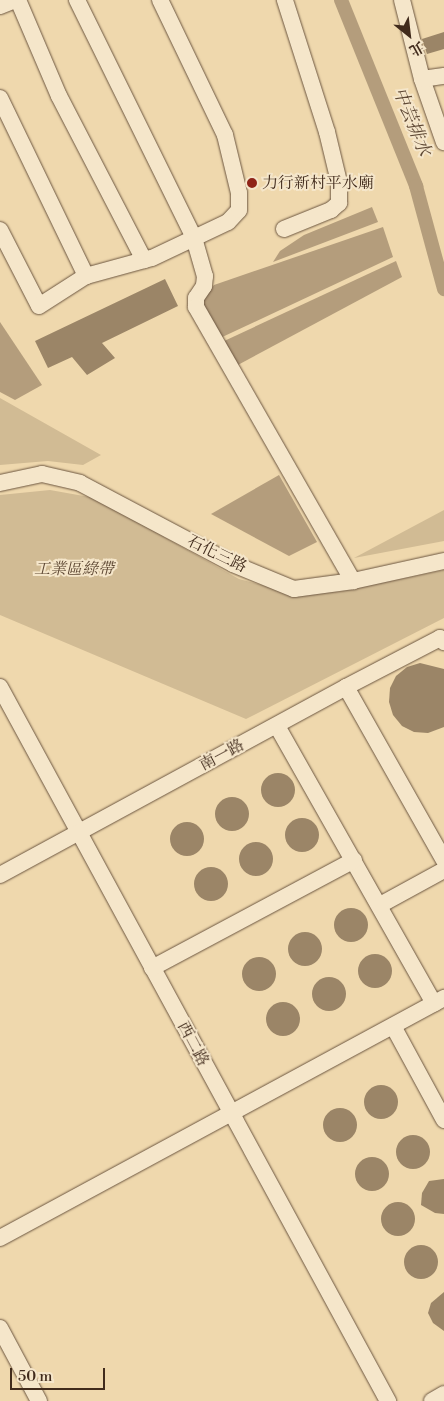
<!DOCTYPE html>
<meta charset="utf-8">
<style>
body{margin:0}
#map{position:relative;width:444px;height:1401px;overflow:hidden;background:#efd8ad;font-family:"Libre Bodoni","Noto Serif TC",serif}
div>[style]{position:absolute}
.green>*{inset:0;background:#d1bb94}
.water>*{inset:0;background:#b49d7c}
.canal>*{height:14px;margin:-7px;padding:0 7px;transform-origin:7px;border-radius:7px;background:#b49d7c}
.building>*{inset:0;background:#9b8567}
.round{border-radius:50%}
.roads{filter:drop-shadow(0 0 1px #6c5640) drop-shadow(0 0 1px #6c5640)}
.minor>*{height:16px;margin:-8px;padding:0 8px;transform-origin:8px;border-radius:8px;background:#f5e6ca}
.dots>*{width:14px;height:14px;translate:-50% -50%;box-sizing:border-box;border:2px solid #f5e6ca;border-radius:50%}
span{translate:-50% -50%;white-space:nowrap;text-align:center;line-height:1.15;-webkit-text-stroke:4px #f5e6ca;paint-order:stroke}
.poi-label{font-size:16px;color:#412b1c}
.left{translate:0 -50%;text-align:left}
.street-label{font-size:16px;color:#412b1c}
.park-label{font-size:16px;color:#5e4834;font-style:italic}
.water-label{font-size:18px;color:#5e4834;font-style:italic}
.north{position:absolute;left:384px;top:10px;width:50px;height:50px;-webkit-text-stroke:4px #f5e6ca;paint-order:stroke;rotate:151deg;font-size:14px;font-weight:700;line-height:20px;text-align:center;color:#412b1c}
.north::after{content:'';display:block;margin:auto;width:18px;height:22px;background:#412b1c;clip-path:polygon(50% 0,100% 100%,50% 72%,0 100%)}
.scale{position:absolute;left:10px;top:1368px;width:95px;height:22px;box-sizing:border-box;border:2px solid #412b1c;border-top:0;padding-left:6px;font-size:15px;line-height:18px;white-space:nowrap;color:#412b1c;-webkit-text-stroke:4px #f5e6ca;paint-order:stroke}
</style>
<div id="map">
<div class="green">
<div style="clip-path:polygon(0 398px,101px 455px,83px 465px,48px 461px,0 465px)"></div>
<div style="clip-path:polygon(50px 490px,95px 498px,239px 579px,281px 590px,338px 592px,444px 570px,444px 618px,246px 719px,0 615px,0 495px)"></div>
<div style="clip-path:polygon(444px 510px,444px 541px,354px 558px)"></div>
</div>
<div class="water">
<div style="clip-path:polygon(372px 207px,378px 222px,273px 262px,280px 251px,304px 235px)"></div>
<div style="clip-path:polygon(383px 227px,393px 257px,218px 339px,200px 301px,214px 285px)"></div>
<div style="clip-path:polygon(396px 261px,402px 277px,236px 366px,222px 342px)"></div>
<div style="clip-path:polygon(0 322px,42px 385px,15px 400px,0 392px)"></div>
<div style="clip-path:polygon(279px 475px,317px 542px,289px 556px,211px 514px)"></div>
</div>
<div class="canal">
<div style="left:341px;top:0;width:201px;rotate:68deg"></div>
<div style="left:416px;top:186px;width:107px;rotate:74.8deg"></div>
</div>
<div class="building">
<div style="clip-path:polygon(444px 32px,444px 49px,427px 54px,422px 39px)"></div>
<div style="clip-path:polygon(165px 279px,178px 306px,102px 343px,115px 358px,87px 375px,72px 357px,48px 368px,35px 341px)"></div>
<div style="clip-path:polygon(420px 663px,444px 669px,444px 727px,428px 733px,414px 732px,402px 726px,393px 715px,389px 702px,390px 688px,396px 676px,407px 667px)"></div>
<div class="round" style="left:261px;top:773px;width:34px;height:34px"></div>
<div class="round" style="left:215px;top:797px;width:34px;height:34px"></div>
<div class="round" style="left:285px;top:818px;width:34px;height:34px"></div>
<div class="round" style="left:170px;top:822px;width:34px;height:34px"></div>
<div class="round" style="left:239px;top:842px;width:34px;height:34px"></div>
<div class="round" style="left:194px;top:867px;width:34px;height:34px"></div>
<div class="round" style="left:334px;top:908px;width:34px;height:34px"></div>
<div class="round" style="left:288px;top:932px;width:34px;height:34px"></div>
<div class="round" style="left:358px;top:954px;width:34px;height:34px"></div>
<div class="round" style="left:242px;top:957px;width:34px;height:34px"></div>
<div class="round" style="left:312px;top:977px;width:34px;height:34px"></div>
<div class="round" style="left:266px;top:1002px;width:34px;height:34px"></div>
<div class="round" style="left:364px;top:1085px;width:34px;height:34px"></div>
<div class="round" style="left:323px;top:1108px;width:34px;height:34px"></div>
<div class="round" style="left:396px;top:1135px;width:34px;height:34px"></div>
<div class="round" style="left:355px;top:1157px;width:34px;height:34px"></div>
<div style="clip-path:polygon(444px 1179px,444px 1214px,435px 1213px,421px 1205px,422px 1193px,429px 1181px)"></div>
<div class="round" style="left:381px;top:1202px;width:34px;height:34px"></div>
<div class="round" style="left:404px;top:1245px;width:34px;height:34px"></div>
<div style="clip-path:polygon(444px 1292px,444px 1331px,433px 1323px,428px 1313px,431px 1303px)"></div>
</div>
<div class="roads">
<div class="minor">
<div style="left:18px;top:0;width:104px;rotate:66.9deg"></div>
<div style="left:59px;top:96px;width:185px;rotate:62.6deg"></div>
<div style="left:77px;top:0;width:265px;rotate:63.8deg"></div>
<div style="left:194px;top:238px;width:40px;rotate:74deg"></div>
<div style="left:205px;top:276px;width:10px;rotate:96deg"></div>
<div style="left:204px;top:286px;width:14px;rotate:124deg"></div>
<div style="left:196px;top:298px;width:9px;rotate:90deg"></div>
<div style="left:196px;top:307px;width:316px;rotate:60.2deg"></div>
<div style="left:402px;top:0;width:81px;rotate:75.8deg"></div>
<div style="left:422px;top:79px;width:67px;rotate:70.8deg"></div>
<div style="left:0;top:6px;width:16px;rotate:-22deg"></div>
<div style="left:422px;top:79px;width:22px;rotate:-8deg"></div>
<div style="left:0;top:98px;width:198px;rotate:64.2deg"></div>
<div style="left:284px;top:229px;width:51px;rotate:-22deg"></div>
<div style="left:331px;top:210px;width:11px;rotate:-41deg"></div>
<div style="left:339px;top:203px;width:21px;rotate:-90deg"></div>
<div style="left:339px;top:182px;width:51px;rotate:-103.5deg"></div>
<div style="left:327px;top:132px;width:139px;rotate:-107.7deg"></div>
<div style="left:0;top:230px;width:85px;rotate:62.8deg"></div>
<div style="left:39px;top:306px;width:56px;rotate:-32.6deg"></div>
<div style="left:86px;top:276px;width:68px;rotate:-15.3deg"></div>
<div style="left:152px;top:258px;width:84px;rotate:-25.3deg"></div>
<div style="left:228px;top:222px;width:16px;rotate:-47deg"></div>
<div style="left:239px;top:210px;width:17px;rotate:-90deg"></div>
<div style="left:239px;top:193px;width:60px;rotate:-103.6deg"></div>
<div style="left:225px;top:135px;width:150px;rotate:-115.7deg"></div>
<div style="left:0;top:483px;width:43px;rotate:-12.1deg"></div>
<div style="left:42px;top:474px;width:39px;rotate:13deg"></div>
<div style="left:80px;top:483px;width:173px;rotate:27.9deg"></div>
<div style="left:233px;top:564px;width:66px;rotate:22.3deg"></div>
<div style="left:294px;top:589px;width:60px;rotate:-7.7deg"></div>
<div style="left:353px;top:581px;width:93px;rotate:-12.4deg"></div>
<div style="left:0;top:687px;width:813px;rotate:61.48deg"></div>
<div style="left:346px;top:687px;width:199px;rotate:60.5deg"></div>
<div style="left:277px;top:726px;width:319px;rotate:60.5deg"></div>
<div style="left:0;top:875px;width:394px;rotate:-28.5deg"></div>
<div style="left:346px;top:687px;width:106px;rotate:-27.5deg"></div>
<div style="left:440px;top:638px;width:6px;rotate:45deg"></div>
<div style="left:380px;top:905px;width:73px;rotate:-28.7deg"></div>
<div style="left:152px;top:968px;width:229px;rotate:-28.1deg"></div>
<div style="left:393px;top:1026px;width:107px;rotate:61.5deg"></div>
<div style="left:0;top:1238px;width:505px;rotate:-28.39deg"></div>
<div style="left:0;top:1328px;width:83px;rotate:61.9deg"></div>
<div style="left:432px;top:1401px;width:14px;rotate:-30deg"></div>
</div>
</div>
<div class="dots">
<div style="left:252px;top:183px;background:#8f2418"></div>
</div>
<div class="poi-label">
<span class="left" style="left:262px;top:183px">力行新村平水廟</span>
</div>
<div class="street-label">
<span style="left:217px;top:554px;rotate:26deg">石化三路</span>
<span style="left:222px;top:755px;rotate:-28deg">南一路</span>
<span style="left:193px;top:1044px;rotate:62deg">西二路</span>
</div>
<div class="park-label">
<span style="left:74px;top:569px">工業區綠帶</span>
</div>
<div class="water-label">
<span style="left:411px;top:122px;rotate:68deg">中芸排水</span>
</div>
<div class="north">北</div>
<div class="scale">50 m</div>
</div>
